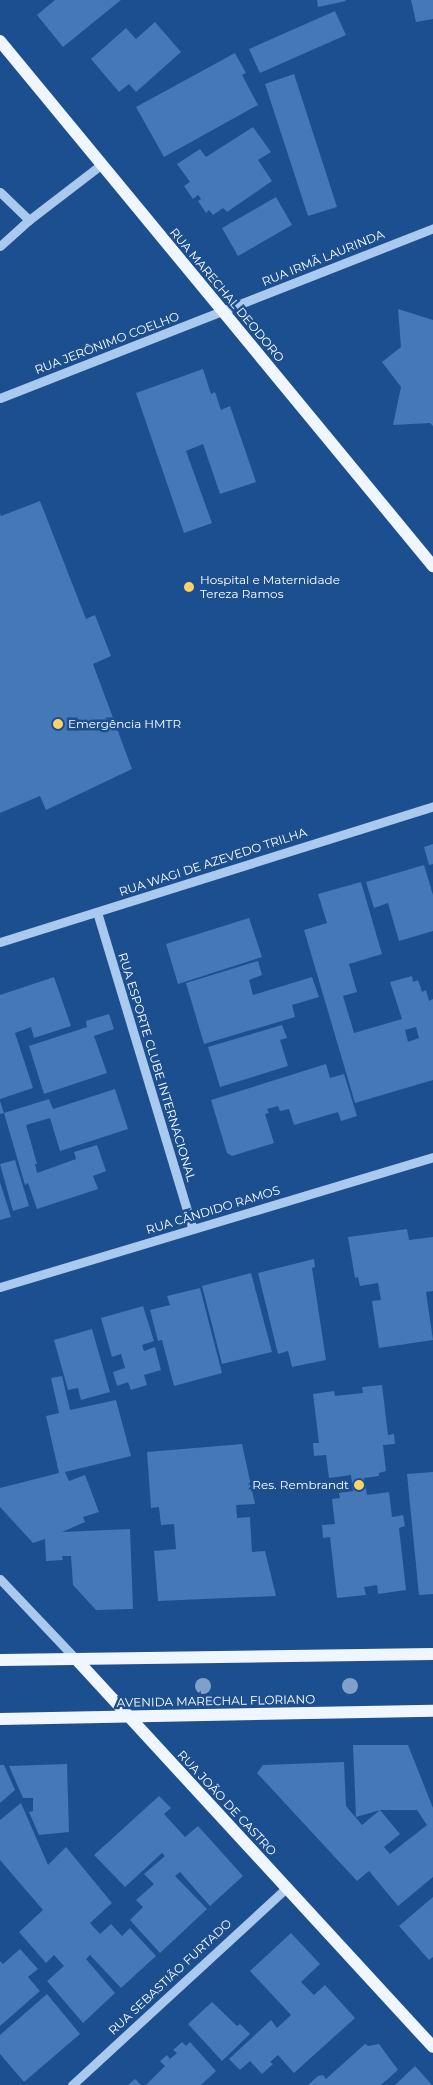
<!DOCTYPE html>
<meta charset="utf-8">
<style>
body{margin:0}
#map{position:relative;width:433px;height:2085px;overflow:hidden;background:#1b4f8f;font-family:Montserrat,sans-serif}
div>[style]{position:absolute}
.building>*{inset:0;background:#4478b7}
.minor>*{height:9px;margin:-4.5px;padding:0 4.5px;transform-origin:4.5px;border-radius:4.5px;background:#a9c9ee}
.major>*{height:12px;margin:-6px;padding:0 6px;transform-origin:6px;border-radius:6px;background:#f0f6ff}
.trees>*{width:16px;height:16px;margin:-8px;border-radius:50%;background:#7ea0ca}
.dots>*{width:14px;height:14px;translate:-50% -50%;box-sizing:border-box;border:2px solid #1b4f8f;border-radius:50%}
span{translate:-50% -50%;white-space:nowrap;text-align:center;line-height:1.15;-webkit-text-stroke:5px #1b4f8f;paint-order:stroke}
.street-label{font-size:12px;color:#fff}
.poi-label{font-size:12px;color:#fff}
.left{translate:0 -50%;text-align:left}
.right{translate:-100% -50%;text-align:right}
</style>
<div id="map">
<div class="building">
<div style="clip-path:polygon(55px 0,121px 0,63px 47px,37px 15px)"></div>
<div style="clip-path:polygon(317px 0,345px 0,346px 1px,318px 7px)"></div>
<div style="clip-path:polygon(411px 0,433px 0,433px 19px,416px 22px)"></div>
<div style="clip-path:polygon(335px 11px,346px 35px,260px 73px,249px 49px)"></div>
<div style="clip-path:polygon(155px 22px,181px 52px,136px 92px,129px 84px,119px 92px,91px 59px,126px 28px,136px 39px)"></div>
<div style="clip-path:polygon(235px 53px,246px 73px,242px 75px,258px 105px,164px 157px,136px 107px)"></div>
<div style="clip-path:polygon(294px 74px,337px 207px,308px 216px,265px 84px)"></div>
<div style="clip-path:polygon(253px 127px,271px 152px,258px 160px,272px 181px,227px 212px,223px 208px,213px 215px,209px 210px,206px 213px,198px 201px,201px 199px,198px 195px,193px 199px,184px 186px,190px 182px,177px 164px,200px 149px,206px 157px)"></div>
<div style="clip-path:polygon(276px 197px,292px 225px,238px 256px,222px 228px)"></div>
<div style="clip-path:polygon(398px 309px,433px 320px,433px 426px,430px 423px,393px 425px,401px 387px,382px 362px,401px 347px)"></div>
<div style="clip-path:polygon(203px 369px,211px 394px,215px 392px,221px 410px,230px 406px,256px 482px,220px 494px,203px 444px,186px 451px,212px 523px,184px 533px,136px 393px)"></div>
<div style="clip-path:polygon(40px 501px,86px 619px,95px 615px,111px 656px,93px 664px,132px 769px,46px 810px,40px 796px,0 813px,0 513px,1px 516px)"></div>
<div style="clip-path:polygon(433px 844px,433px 864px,429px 865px,424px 847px)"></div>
<div style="clip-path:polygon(424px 865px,433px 895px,433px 931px,399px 941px,388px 903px,374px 908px,366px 882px)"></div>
<div style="clip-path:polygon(evenodd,361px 882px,382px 954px,349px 964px,357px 992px,343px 996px,354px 1033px,402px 1019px,390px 982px,412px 976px,413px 982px,418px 980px,422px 992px,426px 990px,429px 1001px,433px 999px,433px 1080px,355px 1103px,304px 930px,327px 923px,318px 894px,361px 882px,416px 1027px,419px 1038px,408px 1042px,405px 1030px,416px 1027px)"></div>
<div style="clip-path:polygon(249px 918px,262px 957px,178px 984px,166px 944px)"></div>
<div style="clip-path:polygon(258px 961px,262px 975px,249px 980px,253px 995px,312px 977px,319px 997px,292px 1005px,295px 1017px,204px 1044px,186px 983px)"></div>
<div style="clip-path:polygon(54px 977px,71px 1026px,34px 1038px,31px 1027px,15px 1033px,33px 1088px,0 1099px,0 995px)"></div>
<div style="clip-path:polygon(109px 1014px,114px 1029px,94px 1036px,107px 1073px,44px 1094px,29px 1046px,87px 1027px,86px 1021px)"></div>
<div style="clip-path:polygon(282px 1025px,287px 1038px,280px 1040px,288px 1066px,220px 1087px,208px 1047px)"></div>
<div style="clip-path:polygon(326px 1064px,330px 1078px,344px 1074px,357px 1116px,341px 1121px,338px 1112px,294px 1125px,289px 1109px,280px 1111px,278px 1106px,267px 1109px,269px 1113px,265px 1114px,274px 1143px,232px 1156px,227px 1153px,211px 1100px)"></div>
<div style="clip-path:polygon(115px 1089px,128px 1129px,60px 1151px,50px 1118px,26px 1125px,37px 1164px,35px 1164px,37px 1173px,76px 1159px,74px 1152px,97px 1145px,106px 1171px,93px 1176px,98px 1189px,37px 1209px,28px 1183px,25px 1185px,4px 1113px,49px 1099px,53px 1109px)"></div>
<div style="clip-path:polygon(0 1101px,4px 1113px,0 1114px)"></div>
<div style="clip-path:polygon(15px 1160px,29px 1206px,13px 1211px,0 1164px)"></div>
<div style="clip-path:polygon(0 1182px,11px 1217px,0 1220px)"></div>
<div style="clip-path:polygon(407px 1229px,409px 1240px,433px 1237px,433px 1291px,426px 1292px,433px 1340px,379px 1348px,372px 1301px,381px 1300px,378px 1283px,360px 1286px,358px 1277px,355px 1278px,348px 1237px)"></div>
<div style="clip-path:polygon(314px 1259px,315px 1267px,312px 1268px,326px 1360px,292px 1367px,288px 1351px,278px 1354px,258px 1273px)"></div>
<div style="clip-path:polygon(251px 1273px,272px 1352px,222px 1364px,202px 1286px)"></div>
<div style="clip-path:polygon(200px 1288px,222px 1373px,174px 1386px,162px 1340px,158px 1341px,150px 1310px,170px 1305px,167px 1296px)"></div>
<div style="clip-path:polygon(143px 1306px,154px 1341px,142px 1345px,144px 1351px,155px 1347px,161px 1370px,144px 1375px,147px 1385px,131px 1390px,128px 1382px,117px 1386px,113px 1372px,125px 1368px,121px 1354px,112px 1357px,101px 1318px)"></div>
<div style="clip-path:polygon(92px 1329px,110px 1392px,81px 1400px,78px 1388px,68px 1390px,54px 1340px)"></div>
<div style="clip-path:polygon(62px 1376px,70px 1410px,116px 1400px,131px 1456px,65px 1472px,69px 1481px,85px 1475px,99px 1512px,83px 1517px,85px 1522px,62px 1532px,130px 1529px,133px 1609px,96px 1610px,73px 1585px,71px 1556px,62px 1556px,63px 1560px,46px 1561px,45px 1539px,33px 1543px,0 1507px,0 1488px,59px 1473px,46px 1416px,59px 1413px,51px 1378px)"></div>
<div style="clip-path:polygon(382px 1385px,388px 1435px,394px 1434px,395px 1444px,383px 1445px,386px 1471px,379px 1473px,379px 1476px,364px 1478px,367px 1495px,389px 1492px,392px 1517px,403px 1515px,405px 1526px,399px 1528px,406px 1590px,378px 1594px,377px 1585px,364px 1587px,366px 1595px,337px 1598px,330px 1537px,323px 1538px,322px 1525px,335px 1524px,332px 1499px,340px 1498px,339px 1493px,353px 1491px,351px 1475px,329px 1478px,326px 1455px,314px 1456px,313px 1443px,319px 1443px,313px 1394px,334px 1391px,335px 1396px,363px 1393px,362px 1387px)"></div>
<div style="clip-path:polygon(242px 1444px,255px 1504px,236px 1505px,237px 1518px,250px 1517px,252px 1552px,265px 1551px,276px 1596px,158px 1601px,154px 1551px,176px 1549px,174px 1524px,161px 1525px,159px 1507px,151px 1508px,147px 1452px)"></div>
<div style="clip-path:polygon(433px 1472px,433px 1594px,419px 1595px,407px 1474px)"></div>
<div style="clip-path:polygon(353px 1745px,408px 1745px,433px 1808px,433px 1877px,398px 1906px,369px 1871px,357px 1881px,257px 1773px,263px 1765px,344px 1762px,346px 1806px,362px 1825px,380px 1810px,400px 1834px,384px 1847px,390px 1854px,427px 1825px,417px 1810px,380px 1810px,356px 1817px)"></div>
<div style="clip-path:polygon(67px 1764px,69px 1832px,39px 1835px,29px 1812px,33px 1811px,33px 1798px,23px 1798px,9px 1766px)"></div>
<div style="clip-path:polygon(0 1765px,4px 1765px,15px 1790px,0 1803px)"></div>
<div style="clip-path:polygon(159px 1796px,171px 1808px,164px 1814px,185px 1837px,198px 1826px,243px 1876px,210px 1906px,180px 1872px,175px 1876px,207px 1909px,160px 1953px,130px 1920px,143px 1907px,136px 1900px,154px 1884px,144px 1874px,165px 1856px,162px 1853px,125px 1887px,94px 1855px)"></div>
<div style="clip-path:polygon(21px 1803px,48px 1865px,66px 1847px,112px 1903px,90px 1923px,100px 1934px,111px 1924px,122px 1936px,130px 1928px,156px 1956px,121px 1988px,90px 1955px,86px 1959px,115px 1993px,83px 2023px,47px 1981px,64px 1966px,54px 1955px,46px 1963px,19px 1932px,43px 1910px,0 1860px,0 1820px)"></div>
<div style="clip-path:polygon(433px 1897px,433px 1957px,429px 1960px,399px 1926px)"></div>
<div style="clip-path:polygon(291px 1933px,320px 1964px,301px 1982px,314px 1995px,325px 1985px,355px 2018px,294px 2073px,278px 2055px,270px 2062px,273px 2064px,262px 2074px,250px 2061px,240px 2070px,229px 2059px,271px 2020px,277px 2028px,291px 2015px,250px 1971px)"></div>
<div style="clip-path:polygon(20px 1949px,38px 1969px,28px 1977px,40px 1991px,0 2026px,0 1961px,3px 1964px)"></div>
<div style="clip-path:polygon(47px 1994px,80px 2034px,24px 2082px,0 2054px,0 2035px)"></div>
<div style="clip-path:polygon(212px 2002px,237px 2026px,240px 2024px,250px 2034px,222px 2061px,188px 2024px)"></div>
<div style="clip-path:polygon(182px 2042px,186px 2046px,190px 2042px,216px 2071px,201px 2085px,146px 2085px,165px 2066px,160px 2061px,167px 2055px,170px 2059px,177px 2053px,173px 2050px)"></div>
<div style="clip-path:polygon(365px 2044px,368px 2046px,379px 2044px,398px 2070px,381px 2085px,308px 2085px,318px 2076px,323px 2075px,326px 2079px)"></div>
<div style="clip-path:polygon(415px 2066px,432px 2085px,395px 2085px)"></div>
<div style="clip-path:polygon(135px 2079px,141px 2085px,128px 2085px)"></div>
</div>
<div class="minor">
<div style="left:0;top:192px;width:40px;rotate:44deg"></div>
<div style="left:29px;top:220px;width:92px;rotate:-37.5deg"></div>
<div style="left:0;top:246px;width:39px;rotate:-42deg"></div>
<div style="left:0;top:398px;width:465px;rotate:-21.4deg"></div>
<div style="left:97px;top:912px;width:331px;rotate:73.2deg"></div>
<div style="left:0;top:942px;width:454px;rotate:-17.4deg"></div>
<div style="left:0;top:1287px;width:452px;rotate:-16.7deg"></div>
<div style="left:0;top:1579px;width:110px;rotate:46.5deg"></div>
<div style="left:72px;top:2085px;width:291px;rotate:-42.6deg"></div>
</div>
<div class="major">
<div style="left:0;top:41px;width:681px;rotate:50.49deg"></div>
<div style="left:76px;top:1659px;width:527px;rotate:47.38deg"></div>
<div style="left:0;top:1660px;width:433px;rotate:-0.8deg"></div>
<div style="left:0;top:1719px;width:433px;rotate:-1.1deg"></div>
</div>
<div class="trees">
<div style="left:203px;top:1686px"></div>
<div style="left:350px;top:1686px"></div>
</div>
<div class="dots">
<div style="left:189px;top:587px;background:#ffd166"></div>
<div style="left:58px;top:724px;background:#ffd166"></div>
<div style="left:359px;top:1485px;background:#ffd166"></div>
</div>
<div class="street-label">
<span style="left:323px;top:258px;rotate:-22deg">RUA IRMÃ LAURINDA</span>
<span style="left:227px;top:295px;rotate:50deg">RUA MARECHAL DEODORO</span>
<span style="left:107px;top:343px;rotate:-21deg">RUA JERÔNIMO COELHO</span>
<span style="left:213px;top:862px;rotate:-18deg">RUA WAGI DE AZEVEDO TRILHA</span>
<span style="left:157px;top:1067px;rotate:73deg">RUA ESPORTE CLUBE INTERNACIONAL</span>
<span style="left:213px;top:1210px;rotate:-17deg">RUA CÂNDIDO RAMOS</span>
<span style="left:216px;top:1701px;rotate:-1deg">AVENIDA MARECHAL FLORIANO</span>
<span style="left:227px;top:1803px;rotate:47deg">RUA JOÃO DE CASTRO</span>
<span style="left:170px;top:1977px;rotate:-43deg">RUA SEBASTIÃO FURTADO</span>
</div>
<div class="poi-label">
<span class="left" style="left:200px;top:587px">Hospital e Maternidade<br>Tereza Ramos</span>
<span class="left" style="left:68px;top:724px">Emergência HMTR</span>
<span class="right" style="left:349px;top:1485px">Res. Rembrandt</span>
</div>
</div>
